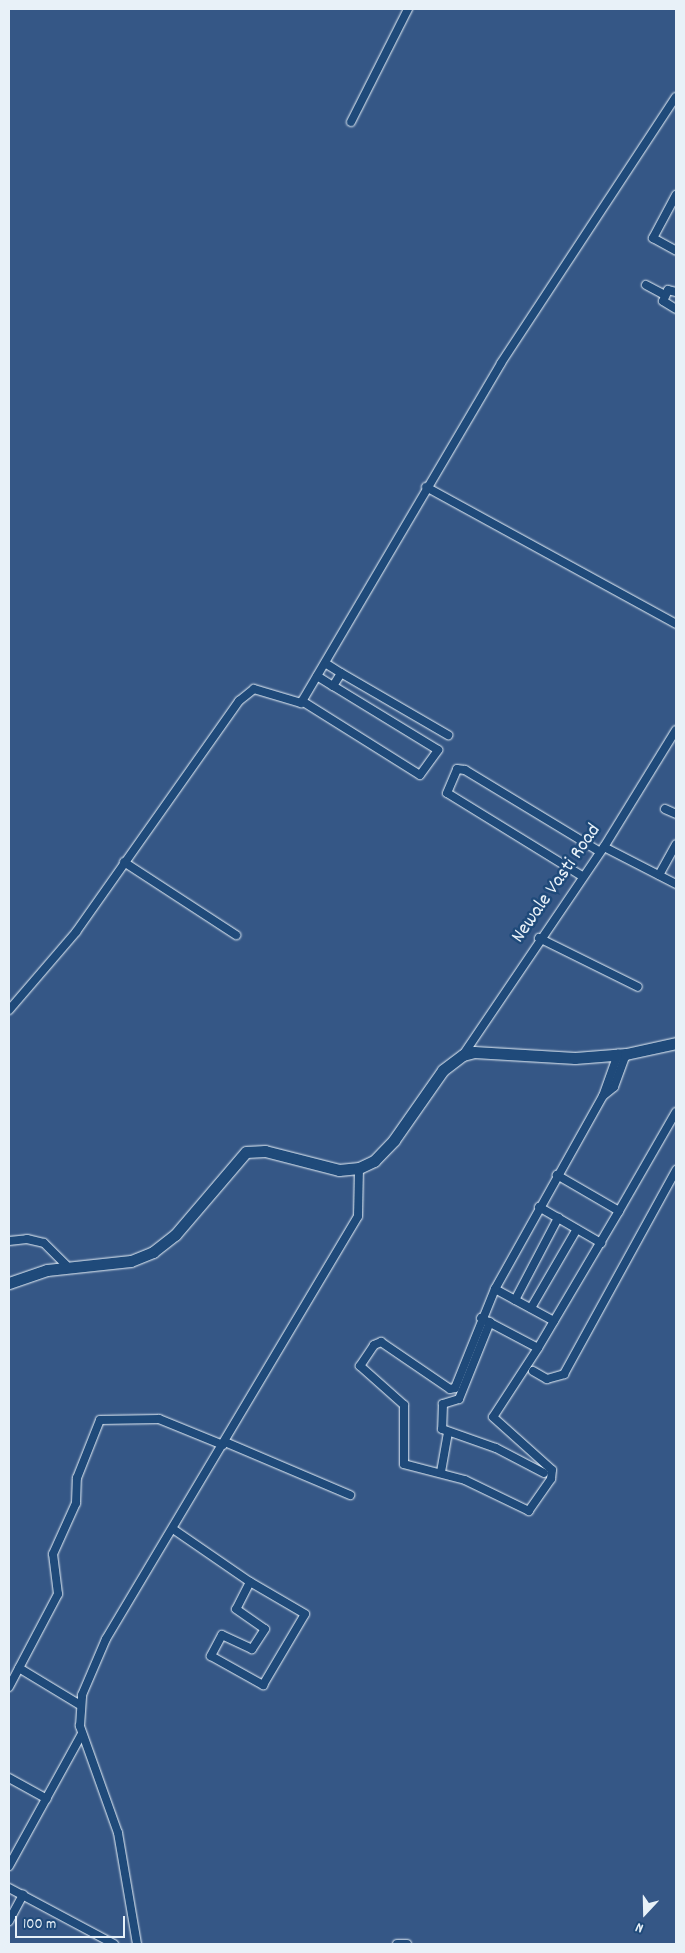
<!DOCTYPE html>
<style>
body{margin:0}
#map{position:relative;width:685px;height:1953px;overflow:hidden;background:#355786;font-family:Dekko,sans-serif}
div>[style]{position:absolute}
.roads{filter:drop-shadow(0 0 1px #e8f1f8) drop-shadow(0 0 1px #e8f1f8)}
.street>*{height:8px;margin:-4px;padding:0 4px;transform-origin:4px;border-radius:4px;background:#1f4a7a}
.secondary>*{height:11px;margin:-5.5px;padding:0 5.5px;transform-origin:5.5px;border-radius:5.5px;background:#1f4a7a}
span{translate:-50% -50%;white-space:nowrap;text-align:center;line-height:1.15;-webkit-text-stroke:5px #1f4a7a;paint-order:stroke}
.street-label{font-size:20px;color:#e8f1f8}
.frame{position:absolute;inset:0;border:10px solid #e8f1f8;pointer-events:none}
.north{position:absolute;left:620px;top:1888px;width:50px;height:50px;-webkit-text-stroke:4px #1f4a7a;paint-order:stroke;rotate:201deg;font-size:14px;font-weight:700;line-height:20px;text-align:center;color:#e8f1f8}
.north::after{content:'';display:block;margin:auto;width:18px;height:22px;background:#e8f1f8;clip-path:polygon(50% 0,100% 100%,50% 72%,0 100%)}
.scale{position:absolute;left:15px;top:1916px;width:110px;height:22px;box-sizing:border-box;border:2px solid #e8f1f8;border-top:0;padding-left:6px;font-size:15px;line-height:18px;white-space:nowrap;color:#e8f1f8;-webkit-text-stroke:4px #1f4a7a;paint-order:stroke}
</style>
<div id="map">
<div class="roads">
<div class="street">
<div style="left:351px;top:122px;width:127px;rotate:-63.2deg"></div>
<div style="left:676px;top:195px;width:49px;rotate:118.1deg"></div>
<div style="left:653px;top:238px;width:26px;rotate:29deg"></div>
<div style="left:646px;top:285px;width:21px;rotate:28deg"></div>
<div style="left:676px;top:292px;width:8px;rotate:-166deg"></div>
<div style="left:668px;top:290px;width:12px;rotate:114deg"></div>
<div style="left:663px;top:301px;width:15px;rotate:32deg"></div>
<div style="left:426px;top:487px;width:285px;rotate:28.7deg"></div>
<div style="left:325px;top:663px;width:19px;rotate:32deg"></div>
<div style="left:317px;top:676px;width:19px;rotate:32deg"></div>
<div style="left:333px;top:686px;width:15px;rotate:-58deg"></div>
<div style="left:341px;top:673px;width:124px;rotate:30.1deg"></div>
<div style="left:302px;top:701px;width:139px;rotate:32.1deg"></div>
<div style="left:420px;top:775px;width:31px;rotate:-54deg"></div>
<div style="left:438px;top:750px;width:123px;rotate:-148.6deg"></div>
<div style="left:665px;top:809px;width:12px;rotate:24deg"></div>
<div style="left:604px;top:847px;width:81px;rotate:27.2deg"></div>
<div style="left:124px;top:862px;width:134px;rotate:33.1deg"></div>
<div style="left:659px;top:875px;width:35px;rotate:-61deg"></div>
<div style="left:582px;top:876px;width:158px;rotate:-148.4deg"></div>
<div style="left:447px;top:793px;width:26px;rotate:-67deg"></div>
<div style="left:457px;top:769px;width:8px;rotate:7deg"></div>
<div style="left:465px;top:770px;width:157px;rotate:31.2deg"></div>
<div style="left:539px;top:938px;width:110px;rotate:26.3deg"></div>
<div style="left:9px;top:1010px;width:103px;rotate:-49.3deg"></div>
<div style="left:76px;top:932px;width:283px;rotate:-54.8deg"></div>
<div style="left:239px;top:701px;width:19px;rotate:-39deg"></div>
<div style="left:254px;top:689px;width:49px;rotate:16.6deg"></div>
<div style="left:301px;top:703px;width:394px;rotate:-59.5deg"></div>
<div style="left:501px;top:363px;width:318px;rotate:-56.7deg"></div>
<div style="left:463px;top:1055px;width:251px;rotate:-55.9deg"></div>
<div style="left:604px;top:847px;width:137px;rotate:-58.4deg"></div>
<div style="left:603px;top:1096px;width:14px;rotate:-39deg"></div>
<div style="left:614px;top:1087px;width:35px;rotate:-70deg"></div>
<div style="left:539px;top:1207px;width:72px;rotate:30.1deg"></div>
<div style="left:619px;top:1211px;width:114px;rotate:-60.1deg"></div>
<div style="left:9px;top:1241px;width:18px;rotate:-6deg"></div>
<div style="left:27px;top:1239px;width:17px;rotate:13deg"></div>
<div style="left:44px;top:1243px;width:31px;rotate:45deg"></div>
<div style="left:495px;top:1289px;width:67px;rotate:28.5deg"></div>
<div style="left:515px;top:1300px;width:93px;rotate:-62.3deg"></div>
<div style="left:531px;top:1308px;width:91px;rotate:-59.8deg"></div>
<div style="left:481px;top:1318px;width:64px;rotate:27.8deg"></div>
<div style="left:538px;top:1348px;width:159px;rotate:-59.4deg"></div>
<div style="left:619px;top:1211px;width:72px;rotate:-149.9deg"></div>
<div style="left:490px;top:1322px;width:83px;rotate:111.9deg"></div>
<div style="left:459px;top:1399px;width:17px;rotate:163deg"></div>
<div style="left:443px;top:1404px;width:25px;rotate:92deg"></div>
<div style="left:442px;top:1429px;width:57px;rotate:19.4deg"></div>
<div style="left:496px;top:1448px;width:54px;rotate:27.5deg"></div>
<div style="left:538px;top:1348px;width:82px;rotate:123.1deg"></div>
<div style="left:493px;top:1417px;width:79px;rotate:41.9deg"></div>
<div style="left:552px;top:1470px;width:9px;rotate:96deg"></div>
<div style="left:551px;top:1479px;width:39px;rotate:125deg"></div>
<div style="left:529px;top:1511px;width:71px;rotate:-154.2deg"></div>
<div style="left:465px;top:1480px;width:63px;rotate:-165.3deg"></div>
<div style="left:404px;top:1464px;width:59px;rotate:-90deg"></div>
<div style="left:404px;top:1405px;width:59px;rotate:-138.4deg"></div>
<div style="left:360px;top:1366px;width:25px;rotate:-56deg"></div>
<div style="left:374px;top:1345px;width:8px;rotate:-23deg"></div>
<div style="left:381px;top:1342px;width:83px;rotate:34.3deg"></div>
<div style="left:450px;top:1389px;width:5px;rotate:-11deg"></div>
<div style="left:455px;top:1388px;width:107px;rotate:-68deg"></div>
<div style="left:495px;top:1289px;width:221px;rotate:-60.8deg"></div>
<div style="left:603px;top:1096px;width:45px;rotate:-70.3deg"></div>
<div style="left:533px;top:1371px;width:16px;rotate:30deg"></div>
<div style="left:547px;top:1379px;width:18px;rotate:-16deg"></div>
<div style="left:564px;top:1374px;width:233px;rotate:-61.2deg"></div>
<div style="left:225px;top:1442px;width:136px;rotate:23deg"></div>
<div style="left:441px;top:1472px;width:40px;rotate:-80deg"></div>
<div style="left:173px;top:1529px;width:93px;rotate:34.5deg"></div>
<div style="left:250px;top:1582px;width:30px;rotate:117deg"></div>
<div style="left:236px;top:1609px;width:35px;rotate:35deg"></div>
<div style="left:265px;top:1629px;width:24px;rotate:123deg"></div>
<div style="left:252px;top:1649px;width:33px;rotate:-155deg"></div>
<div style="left:222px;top:1635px;width:24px;rotate:118deg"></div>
<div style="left:211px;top:1656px;width:60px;rotate:29.1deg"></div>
<div style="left:263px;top:1685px;width:82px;rotate:-59.4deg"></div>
<div style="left:305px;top:1614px;width:64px;rotate:-149.8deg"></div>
<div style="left:19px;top:1668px;width:71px;rotate:31.2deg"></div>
<div style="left:9px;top:1687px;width:105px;rotate:-62.2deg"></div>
<div style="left:58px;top:1594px;width:40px;rotate:-97.1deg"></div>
<div style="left:53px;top:1554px;width:56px;rotate:-65.7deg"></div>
<div style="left:76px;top:1503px;width:25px;rotate:-88deg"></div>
<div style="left:77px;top:1478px;width:62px;rotate:-68.4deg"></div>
<div style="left:100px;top:1420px;width:59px;rotate:-1deg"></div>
<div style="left:159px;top:1419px;width:69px;rotate:22.1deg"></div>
<div style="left:9px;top:1778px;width:43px;rotate:28.9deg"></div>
<div style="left:9px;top:1866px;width:151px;rotate:-61.1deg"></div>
<div style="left:9px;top:1888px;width:119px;rotate:28.1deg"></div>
<div style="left:9px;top:1921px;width:30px;rotate:-62deg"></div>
<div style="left:137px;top:1944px;width:113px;rotate:-99.7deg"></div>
<div style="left:118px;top:1833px;width:114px;rotate:-109.6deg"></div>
<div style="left:80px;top:1726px;width:31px;rotate:-86deg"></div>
<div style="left:82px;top:1695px;width:61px;rotate:-66.8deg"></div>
<div style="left:106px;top:1639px;width:492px;rotate:-59.2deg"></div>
<div style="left:358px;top:1216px;width:48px;rotate:-88.8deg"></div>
<div style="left:397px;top:1944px;width:10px"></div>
</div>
<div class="secondary">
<div style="left:9px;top:1283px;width:40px;rotate:-18.9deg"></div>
<div style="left:47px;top:1270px;width:84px;rotate:-6.1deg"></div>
<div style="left:131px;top:1261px;width:24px;rotate:-22deg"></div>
<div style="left:153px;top:1252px;width:28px;rotate:-38deg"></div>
<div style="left:175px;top:1235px;width:109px;rotate:-49.5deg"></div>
<div style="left:246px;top:1152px;width:19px;rotate:-3deg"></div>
<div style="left:265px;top:1151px;width:76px;rotate:14.4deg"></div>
<div style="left:339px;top:1170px;width:20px;rotate:-6deg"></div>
<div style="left:359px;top:1168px;width:17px;rotate:-25deg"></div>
<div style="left:374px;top:1161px;width:29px;rotate:-46deg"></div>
<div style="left:394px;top:1140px;width:85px;rotate:-55deg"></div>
<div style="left:443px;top:1070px;width:25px;rotate:-37deg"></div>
<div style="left:463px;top:1055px;width:11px;rotate:-15deg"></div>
<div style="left:474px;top:1052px;width:101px;rotate:3.4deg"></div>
<div style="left:575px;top:1058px;width:51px;rotate:-4.5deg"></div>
<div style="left:626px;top:1054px;width:51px;rotate:-12.4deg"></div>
</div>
</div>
<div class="street-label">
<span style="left:557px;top:884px;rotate:-55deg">Newale Vasti Road</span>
</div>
<div class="frame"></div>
<div class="north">N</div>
<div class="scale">100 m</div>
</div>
